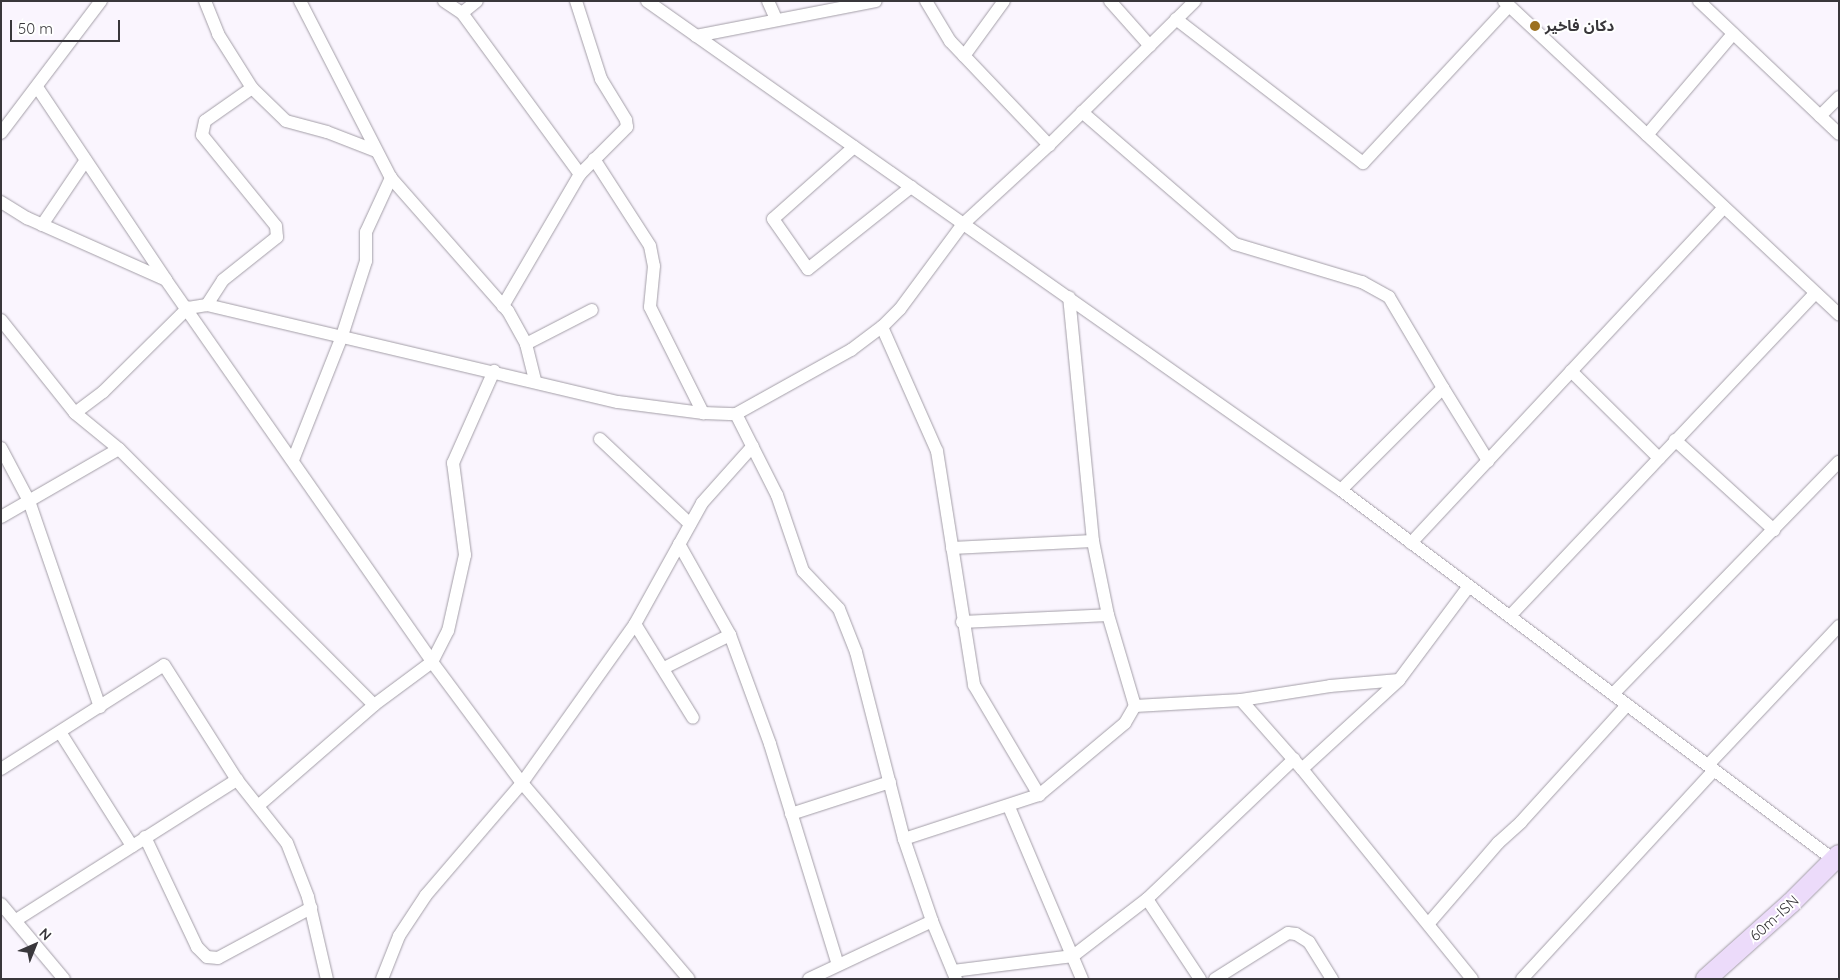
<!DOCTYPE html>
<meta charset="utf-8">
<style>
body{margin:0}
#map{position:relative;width:1840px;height:980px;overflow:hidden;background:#faf5fe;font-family:Quicksand,"Noto Sans Arabic",sans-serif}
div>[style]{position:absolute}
.roads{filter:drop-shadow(0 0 1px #a39ea7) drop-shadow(0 0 1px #a39ea7)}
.minor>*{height:12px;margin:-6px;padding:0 6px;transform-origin:6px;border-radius:6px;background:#fff}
.primary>*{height:20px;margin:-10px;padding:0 10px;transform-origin:10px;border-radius:10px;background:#ecdbfa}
.dots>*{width:14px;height:14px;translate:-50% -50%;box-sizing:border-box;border:2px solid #fff;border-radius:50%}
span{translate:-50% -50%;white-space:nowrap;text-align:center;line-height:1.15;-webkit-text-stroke:4px #fff;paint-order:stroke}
.poi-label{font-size:15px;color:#39373b;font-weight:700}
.left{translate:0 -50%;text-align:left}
.street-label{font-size:15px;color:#39373b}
.frame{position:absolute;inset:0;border:2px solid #39373b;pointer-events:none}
.north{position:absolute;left:10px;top:920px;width:50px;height:50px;-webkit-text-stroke:4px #fff;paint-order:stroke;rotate:44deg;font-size:14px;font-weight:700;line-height:20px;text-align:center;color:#39373b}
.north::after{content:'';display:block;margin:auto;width:18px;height:22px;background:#39373b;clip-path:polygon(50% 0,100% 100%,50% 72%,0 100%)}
.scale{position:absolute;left:10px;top:20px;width:110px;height:22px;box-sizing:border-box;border:2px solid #39373b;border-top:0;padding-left:6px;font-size:15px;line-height:18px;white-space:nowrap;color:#39373b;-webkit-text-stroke:4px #fff;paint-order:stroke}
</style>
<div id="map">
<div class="roads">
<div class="minor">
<div style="left:205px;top:1px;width:35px;rotate:68deg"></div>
<div style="left:218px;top:34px;width:64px;rotate:57.8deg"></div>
<div style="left:252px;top:88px;width:57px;rotate:144.9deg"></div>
<div style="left:205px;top:121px;width:14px;rotate:102deg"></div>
<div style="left:202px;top:135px;width:117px;rotate:50.9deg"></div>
<div style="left:276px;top:226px;width:11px;rotate:85deg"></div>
<div style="left:277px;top:237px;width:69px;rotate:141.5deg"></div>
<div style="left:223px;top:280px;width:30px;rotate:123deg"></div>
<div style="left:300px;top:1px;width:199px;rotate:62.8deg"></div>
<div style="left:391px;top:178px;width:177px;rotate:48.7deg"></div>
<div style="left:508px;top:311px;width:38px;rotate:61deg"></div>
<div style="left:526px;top:344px;width:37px;rotate:76deg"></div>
<div style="left:444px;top:1px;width:22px;rotate:34deg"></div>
<div style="left:462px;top:13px;width:19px;rotate:-39deg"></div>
<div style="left:576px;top:1px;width:82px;rotate:72.2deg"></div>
<div style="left:601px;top:79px;width:48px;rotate:58.6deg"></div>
<div style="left:626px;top:120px;width:7px;rotate:82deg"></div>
<div style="left:627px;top:127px;width:66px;rotate:135deg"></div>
<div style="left:647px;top:1px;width:849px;rotate:35.17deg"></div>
<div style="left:1341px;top:490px;width:616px;rotate:36.89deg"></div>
<div style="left:768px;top:1px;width:20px;rotate:66deg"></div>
<div style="left:926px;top:1px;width:47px;rotate:59deg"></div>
<div style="left:950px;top:41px;width:144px;rotate:46.4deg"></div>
<div style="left:1110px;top:1px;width:60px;rotate:48.4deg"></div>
<div style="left:1504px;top:1px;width:459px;rotate:43.1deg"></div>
<div style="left:1699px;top:1px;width:193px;rotate:43.5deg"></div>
<div style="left:462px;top:13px;width:200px;rotate:53.8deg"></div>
<div style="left:580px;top:174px;width:153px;rotate:120.3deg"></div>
<div style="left:1176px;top:19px;width:236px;rotate:37.6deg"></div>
<div style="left:1363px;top:163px;width:214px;rotate:-47.1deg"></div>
<div style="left:696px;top:36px;width:183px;rotate:-11deg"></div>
<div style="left:964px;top:56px;width:68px;rotate:-54deg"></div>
<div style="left:37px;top:87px;width:232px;rotate:56.2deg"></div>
<div style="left:252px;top:88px;width:47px;rotate:44.1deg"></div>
<div style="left:286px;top:121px;width:42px;rotate:15deg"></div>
<div style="left:327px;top:132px;width:53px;rotate:21.2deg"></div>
<div style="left:1082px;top:112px;width:202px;rotate:40.8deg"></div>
<div style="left:1235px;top:244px;width:133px;rotate:16.7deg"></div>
<div style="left:1362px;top:282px;width:31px;rotate:29deg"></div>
<div style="left:1389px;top:297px;width:106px;rotate:59.3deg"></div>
<div style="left:1443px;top:388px;width:144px;rotate:135deg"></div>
<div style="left:1820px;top:116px;width:27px;rotate:-45deg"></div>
<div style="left:1px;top:133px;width:166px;rotate:-52.9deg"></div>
<div style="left:1647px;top:135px;width:133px;rotate:-49.6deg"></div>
<div style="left:854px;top:147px;width:108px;rotate:138.4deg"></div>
<div style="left:773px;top:219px;width:61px;rotate:55deg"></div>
<div style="left:808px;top:269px;width:132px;rotate:-38.5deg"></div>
<div style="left:594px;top:159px;width:103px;rotate:57.2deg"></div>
<div style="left:650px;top:246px;width:20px;rotate:79deg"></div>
<div style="left:654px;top:266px;width:41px;rotate:95.6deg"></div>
<div style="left:650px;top:307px;width:119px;rotate:63.4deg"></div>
<div style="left:1px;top:202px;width:31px;rotate:32deg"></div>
<div style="left:27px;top:218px;width:152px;rotate:24deg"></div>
<div style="left:166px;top:280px;width:465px;rotate:55.1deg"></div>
<div style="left:432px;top:662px;width:151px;rotate:53.4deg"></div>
<div style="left:522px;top:783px;width:257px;rotate:49.6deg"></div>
<div style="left:42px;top:225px;width:78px;rotate:-55.9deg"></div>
<div style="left:1px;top:320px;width:119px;rotate:51.5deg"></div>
<div style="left:75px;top:413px;width:35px;rotate:-37deg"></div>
<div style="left:103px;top:392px;width:120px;rotate:-44.7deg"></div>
<div style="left:188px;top:308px;width:19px;rotate:-9deg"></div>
<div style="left:207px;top:305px;width:422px;rotate:13.3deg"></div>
<div style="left:618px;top:402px;width:86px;rotate:7.4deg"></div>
<div style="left:703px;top:413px;width:33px;rotate:2deg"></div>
<div style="left:736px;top:414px;width:132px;rotate:-29.1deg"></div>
<div style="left:851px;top:350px;width:39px;rotate:-37deg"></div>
<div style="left:882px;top:327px;width:25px;rotate:-45deg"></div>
<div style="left:900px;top:309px;width:106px;rotate:-53.5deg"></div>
<div style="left:963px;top:224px;width:117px;rotate:-42.6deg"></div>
<div style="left:1049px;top:145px;width:205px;rotate:-44.6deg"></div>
<div style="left:882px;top:327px;width:136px;rotate:66.1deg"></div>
<div style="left:937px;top:451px;width:237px;rotate:81deg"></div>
<div style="left:974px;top:685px;width:128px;rotate:59.4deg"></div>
<div style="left:526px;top:344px;width:74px;rotate:-27.3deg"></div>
<div style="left:1571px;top:371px;width:124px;rotate:44.7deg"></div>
<div style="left:1443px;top:388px;width:86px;rotate:58.3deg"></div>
<div style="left:75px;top:413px;width:57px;rotate:39.3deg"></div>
<div style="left:119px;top:449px;width:361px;rotate:45.1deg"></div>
<div style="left:736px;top:414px;width:91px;rotate:63.2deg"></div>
<div style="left:777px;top:495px;width:80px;rotate:71.1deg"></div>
<div style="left:803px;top:571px;width:52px;rotate:46.5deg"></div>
<div style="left:839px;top:609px;width:46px;rotate:68.4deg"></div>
<div style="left:856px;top:652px;width:193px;rotate:75.6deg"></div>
<div style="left:904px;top:839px;width:87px;rotate:71.1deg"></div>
<div style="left:932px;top:921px;width:63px;rotate:67.5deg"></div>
<div style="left:600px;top:439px;width:124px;rotate:43.4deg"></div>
<div style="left:1675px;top:440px;width:134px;rotate:42.3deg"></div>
<div style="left:1px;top:448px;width:60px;rotate:62.2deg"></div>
<div style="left:29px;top:501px;width:218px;rotate:71deg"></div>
<div style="left:293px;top:460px;width:130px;rotate:-68.4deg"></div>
<div style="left:341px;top:339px;width:82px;rotate:-72.2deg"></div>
<div style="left:366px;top:261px;width:29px;rotate:-90deg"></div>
<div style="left:366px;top:232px;width:60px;rotate:-65.2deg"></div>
<div style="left:1px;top:517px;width:136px;rotate:-30deg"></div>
<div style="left:1411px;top:543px;width:459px;rotate:-47deg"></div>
<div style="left:679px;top:544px;width:104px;rotate:60.7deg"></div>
<div style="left:730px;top:635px;width:116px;rotate:69.8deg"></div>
<div style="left:770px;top:744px;width:231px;rotate:72.9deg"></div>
<div style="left:952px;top:548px;width:141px;rotate:-2.8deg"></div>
<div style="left:1510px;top:616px;width:444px;rotate:-46.6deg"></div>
<div style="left:962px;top:622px;width:146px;rotate:-2.7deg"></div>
<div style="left:635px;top:624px;width:110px;rotate:58.3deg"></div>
<div style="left:664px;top:668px;width:74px;rotate:-26.6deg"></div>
<div style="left:1613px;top:694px;width:324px;rotate:-45.8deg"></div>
<div style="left:1241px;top:700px;width:92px;rotate:48.5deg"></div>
<div style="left:1302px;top:769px;width:270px;rotate:51deg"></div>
<div style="left:1135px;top:706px;width:106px;rotate:-3.2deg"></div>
<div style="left:1241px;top:700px;width:90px;rotate:-8.9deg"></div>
<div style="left:1330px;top:686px;width:69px;rotate:-5deg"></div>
<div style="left:60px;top:732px;width:135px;rotate:57.7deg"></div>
<div style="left:1708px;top:765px;width:191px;rotate:-46.7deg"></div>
<div style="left:1px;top:769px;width:193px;rotate:-32.5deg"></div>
<div style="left:164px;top:665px;width:136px;rotate:57.6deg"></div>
<div style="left:237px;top:780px;width:80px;rotate:51.6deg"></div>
<div style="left:287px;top:843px;width:58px;rotate:68.7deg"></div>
<div style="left:308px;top:897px;width:84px;rotate:77deg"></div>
<div style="left:1302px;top:769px;width:132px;rotate:-42.5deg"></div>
<div style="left:1399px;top:680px;width:117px;rotate:-53.3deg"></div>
<div style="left:258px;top:806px;width:154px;rotate:-41deg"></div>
<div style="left:374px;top:705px;width:72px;rotate:-36.6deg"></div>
<div style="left:432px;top:662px;width:35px;rotate:-63deg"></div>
<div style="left:448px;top:631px;width:78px;rotate:-77.4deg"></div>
<div style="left:465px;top:555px;width:93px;rotate:-97.4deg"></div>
<div style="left:453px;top:463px;width:101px;rotate:-66deg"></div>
<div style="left:1009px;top:807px;width:187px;rotate:67deg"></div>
<div style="left:791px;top:814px;width:104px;rotate:-17.9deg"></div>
<div style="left:145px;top:837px;width:122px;rotate:64.7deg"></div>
<div style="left:197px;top:947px;width:14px;rotate:45deg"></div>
<div style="left:207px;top:957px;width:11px;rotate:5deg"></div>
<div style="left:218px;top:958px;width:106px;rotate:-28.3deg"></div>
<div style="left:904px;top:839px;width:142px;rotate:-18.1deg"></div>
<div style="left:1039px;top:795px;width:112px;rotate:-39.9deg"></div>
<div style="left:1125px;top:723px;width:20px;rotate:-60deg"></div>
<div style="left:1135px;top:706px;width:95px;rotate:-106.5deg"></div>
<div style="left:1108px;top:615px;width:76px;rotate:-101.5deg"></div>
<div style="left:1093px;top:541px;width:245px;rotate:-95.6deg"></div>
<div style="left:1147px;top:899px;width:96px;rotate:56.5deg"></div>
<div style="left:1px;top:904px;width:98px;rotate:50deg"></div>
<div style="left:16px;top:920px;width:262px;rotate:-32.4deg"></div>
<div style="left:1429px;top:923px;width:106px;rotate:-49.2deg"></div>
<div style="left:1498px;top:843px;width:31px;rotate:-42deg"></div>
<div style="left:1521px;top:822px;width:158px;rotate:-47.8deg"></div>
<div style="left:953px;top:971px;width:121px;rotate:-7.1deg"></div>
<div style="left:1073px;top:956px;width:93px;rotate:-37.6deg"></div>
<div style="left:1147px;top:899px;width:203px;rotate:-43.6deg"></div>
<div style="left:382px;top:979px;width:46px;rotate:-68.4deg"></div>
<div style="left:399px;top:936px;width:49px;rotate:-56.6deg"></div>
<div style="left:426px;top:895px;width:148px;rotate:-49.4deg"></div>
<div style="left:522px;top:783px;width:195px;rotate:-54.6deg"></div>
<div style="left:635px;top:624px;width:138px;rotate:-61deg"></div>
<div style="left:702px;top:503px;width:76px;rotate:-48.2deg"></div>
<div style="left:809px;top:979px;width:136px;rotate:-25.2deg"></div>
<div style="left:1215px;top:979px;width:86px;rotate:-32.2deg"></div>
<div style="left:1288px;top:933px;width:8px;rotate:7deg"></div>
<div style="left:1296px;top:934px;width:15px;rotate:32deg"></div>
<div style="left:1309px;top:942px;width:44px;rotate:58.1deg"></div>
<div style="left:1522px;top:979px;width:284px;rotate:-47.4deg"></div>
</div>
<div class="primary">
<div style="left:1706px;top:979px;width:114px;rotate:-41.8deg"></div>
<div style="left:1791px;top:903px;width:68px;rotate:-45deg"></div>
</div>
</div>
<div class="dots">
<div style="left:1535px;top:26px;background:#9c7120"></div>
</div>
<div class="poi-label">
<span class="left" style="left:1545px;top:26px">دكان فاخیر</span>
</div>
<div class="street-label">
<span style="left:1774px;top:918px;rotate:-42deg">60m-ISN</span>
</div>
<div class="frame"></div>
<div class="north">N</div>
<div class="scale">50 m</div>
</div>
